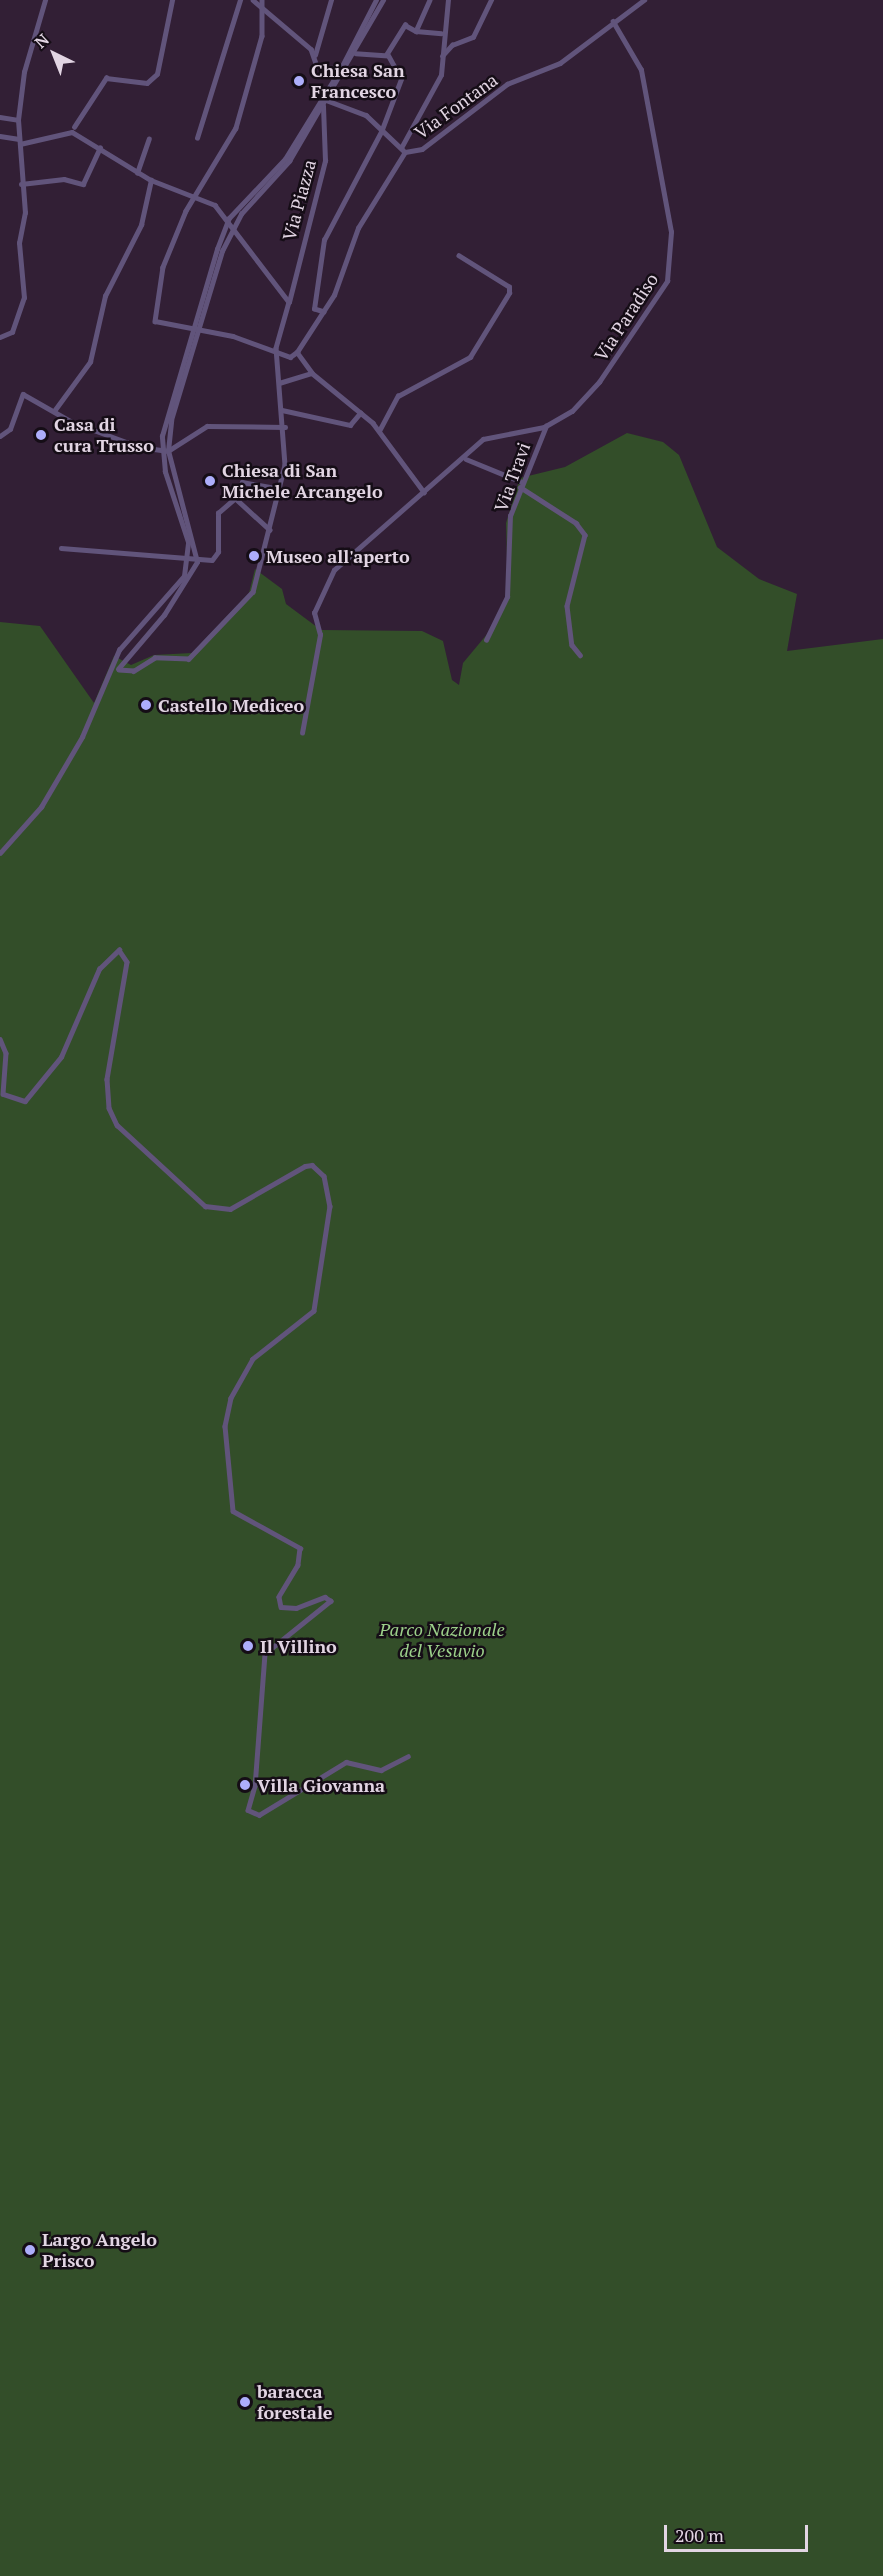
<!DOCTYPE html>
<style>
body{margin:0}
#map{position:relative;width:883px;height:2576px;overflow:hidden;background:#321f35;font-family:"PT Serif",serif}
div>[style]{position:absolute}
.green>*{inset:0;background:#334e29}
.street>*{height:4.5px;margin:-2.25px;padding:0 2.25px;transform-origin:2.25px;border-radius:2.25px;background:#61547b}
.dots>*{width:16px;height:16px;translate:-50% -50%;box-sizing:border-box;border:3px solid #150d16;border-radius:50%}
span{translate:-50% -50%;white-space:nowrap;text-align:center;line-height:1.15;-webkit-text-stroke:5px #150d16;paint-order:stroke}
.poi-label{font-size:18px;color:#e2d5e3;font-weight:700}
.left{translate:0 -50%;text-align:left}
.street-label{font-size:18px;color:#e2d5e3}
.park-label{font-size:18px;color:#9cd08a;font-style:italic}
.north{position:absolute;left:24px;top:24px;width:60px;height:60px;-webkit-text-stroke:4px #150d16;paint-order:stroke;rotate:317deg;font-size:16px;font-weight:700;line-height:24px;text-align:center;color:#e2d5e3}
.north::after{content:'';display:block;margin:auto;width:21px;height:27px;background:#e2d5e3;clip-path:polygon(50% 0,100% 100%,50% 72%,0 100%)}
.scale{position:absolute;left:664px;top:2525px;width:144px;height:27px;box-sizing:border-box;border:3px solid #e2d5e3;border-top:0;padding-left:8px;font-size:18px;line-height:21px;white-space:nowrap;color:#e2d5e3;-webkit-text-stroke:4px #150d16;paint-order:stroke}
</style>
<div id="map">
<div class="green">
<div style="clip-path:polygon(627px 433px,663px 442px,679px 455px,717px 547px,759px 579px,797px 594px,787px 651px,883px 639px,883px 2576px,0 2576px,0 622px,40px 626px,94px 703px,114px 656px,131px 665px,154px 655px,192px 653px,249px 593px,255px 569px,282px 589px,286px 604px,321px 630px,422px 631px,443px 641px,452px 680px,459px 685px,463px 663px,493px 627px,508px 593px,506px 523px,520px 478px,565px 467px)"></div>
</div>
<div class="street">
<div style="left:253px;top:0;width:76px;rotate:40.2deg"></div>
<div style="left:311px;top:49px;width:18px;rotate:71deg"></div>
<div style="left:317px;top:66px;width:26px;rotate:7deg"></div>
<div style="left:262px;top:0;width:36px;rotate:90deg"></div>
<div style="left:262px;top:36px;width:96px;rotate:105.8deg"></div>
<div style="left:236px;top:128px;width:97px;rotate:121.1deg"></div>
<div style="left:186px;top:211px;width:61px;rotate:112.3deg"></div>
<div style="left:163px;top:267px;width:55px;rotate:98.4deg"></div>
<div style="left:155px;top:321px;width:79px;rotate:10.9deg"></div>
<div style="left:233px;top:336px;width:61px;rotate:20.2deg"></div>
<div style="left:290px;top:357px;width:9px;rotate:-36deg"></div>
<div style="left:297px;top:352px;width:68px;rotate:-57deg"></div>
<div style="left:334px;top:295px;width:71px;rotate:-70.3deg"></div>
<div style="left:358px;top:228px;width:89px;rotate:-58.3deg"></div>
<div style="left:430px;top:0;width:34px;rotate:114deg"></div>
<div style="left:416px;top:31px;width:25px;rotate:5deg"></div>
<div style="left:315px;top:55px;width:57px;rotate:-73.8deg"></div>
<div style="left:386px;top:55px;width:36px;rotate:-58deg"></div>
<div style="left:405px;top:25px;width:13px;rotate:29deg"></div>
<div style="left:442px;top:56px;width:15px;rotate:-48deg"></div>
<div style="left:452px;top:45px;width:22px;rotate:-21deg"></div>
<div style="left:473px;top:37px;width:41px;rotate:-64.1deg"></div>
<div style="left:326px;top:100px;width:43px;rotate:20.6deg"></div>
<div style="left:366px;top:115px;width:51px;rotate:43.4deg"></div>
<div style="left:0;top:117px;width:18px;rotate:9deg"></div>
<div style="left:74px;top:127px;width:59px;rotate:-56.9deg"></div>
<div style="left:106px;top:78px;width:41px;rotate:7deg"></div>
<div style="left:147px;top:83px;width:13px;rotate:-42deg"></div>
<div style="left:157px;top:74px;width:76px;rotate:-78.5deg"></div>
<div style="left:0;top:136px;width:19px;rotate:9deg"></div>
<div style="left:197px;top:138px;width:145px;rotate:-72.7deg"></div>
<div style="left:20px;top:144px;width:53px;rotate:-13deg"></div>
<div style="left:72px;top:132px;width:92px;rotate:31.3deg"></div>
<div style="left:151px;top:180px;width:69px;rotate:21.3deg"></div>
<div style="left:215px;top:205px;width:122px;rotate:52.7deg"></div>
<div style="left:289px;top:302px;width:48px;rotate:105.8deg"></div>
<div style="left:276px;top:348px;width:117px;rotate:85.6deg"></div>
<div style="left:285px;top:465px;width:131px;rotate:104.1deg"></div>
<div style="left:253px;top:592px;width:93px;rotate:133.7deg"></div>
<div style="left:189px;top:659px;width:34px;rotate:-178deg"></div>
<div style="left:155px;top:658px;width:25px;rotate:148deg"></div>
<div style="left:134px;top:671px;width:15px;rotate:-176deg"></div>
<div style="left:401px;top:148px;width:83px;rotate:-61.3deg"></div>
<div style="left:441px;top:75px;width:75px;rotate:-84.7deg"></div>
<div style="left:405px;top:152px;width:17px;rotate:-10deg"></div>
<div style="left:422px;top:149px;width:107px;rotate:-37.4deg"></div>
<div style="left:507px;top:84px;width:57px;rotate:-21.6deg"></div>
<div style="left:560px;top:63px;width:105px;rotate:-36.9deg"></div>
<div style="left:137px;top:173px;width:36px;rotate:-71deg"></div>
<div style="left:21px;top:184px;width:43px;rotate:-6.6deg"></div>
<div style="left:64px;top:179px;width:20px;rotate:15deg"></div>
<div style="left:83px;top:184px;width:40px;rotate:-65deg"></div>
<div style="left:289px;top:302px;width:146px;rotate:-75.7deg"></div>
<div style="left:325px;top:161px;width:55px;rotate:-92.1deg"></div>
<div style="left:324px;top:312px;width:10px;rotate:-163deg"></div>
<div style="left:314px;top:309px;width:70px;rotate:-81.8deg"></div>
<div style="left:324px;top:240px;width:122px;rotate:-62.2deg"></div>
<div style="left:381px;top:132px;width:57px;rotate:-69.3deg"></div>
<div style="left:401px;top:79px;width:26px;rotate:-119deg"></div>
<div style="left:388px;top:56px;width:32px;rotate:-176deg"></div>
<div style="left:0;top:337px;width:13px;rotate:-23deg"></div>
<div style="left:12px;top:332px;width:36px;rotate:-71deg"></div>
<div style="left:24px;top:298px;width:55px;rotate:-95.2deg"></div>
<div style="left:19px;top:243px;width:31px;rotate:-79deg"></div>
<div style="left:25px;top:213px;width:93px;rotate:-94.3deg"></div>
<div style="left:18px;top:120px;width:48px;rotate:-82.9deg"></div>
<div style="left:24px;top:72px;width:75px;rotate:-73.7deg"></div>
<div style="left:297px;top:352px;width:26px;rotate:54deg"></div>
<div style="left:312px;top:373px;width:79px;rotate:39.3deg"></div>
<div style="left:373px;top:423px;width:86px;rotate:53.5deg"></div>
<div style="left:279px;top:383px;width:34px;rotate:-17deg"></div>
<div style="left:282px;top:410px;width:70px;rotate:12.4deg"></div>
<div style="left:350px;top:425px;width:16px;rotate:-50deg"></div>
<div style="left:54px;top:411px;width:61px;rotate:-53.7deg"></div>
<div style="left:90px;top:362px;width:68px;rotate:-77.2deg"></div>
<div style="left:105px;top:296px;width:80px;rotate:-63.1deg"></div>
<div style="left:141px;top:225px;width:46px;rotate:-77.5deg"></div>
<div style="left:379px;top:431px;width:40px;rotate:-62deg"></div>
<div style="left:398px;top:396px;width:82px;rotate:-28.4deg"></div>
<div style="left:470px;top:357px;width:75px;rotate:-58.6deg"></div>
<div style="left:509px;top:293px;width:6px;rotate:-90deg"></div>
<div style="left:509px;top:287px;width:59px;rotate:-148.2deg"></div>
<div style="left:0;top:436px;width:12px;rotate:-35deg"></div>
<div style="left:10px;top:429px;width:37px;rotate:-70deg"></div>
<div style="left:23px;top:394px;width:56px;rotate:29.7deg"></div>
<div style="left:72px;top:422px;width:72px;rotate:20.2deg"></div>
<div style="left:140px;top:447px;width:28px;rotate:8deg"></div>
<div style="left:168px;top:451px;width:46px;rotate:-32.7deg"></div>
<div style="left:207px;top:426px;width:78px;rotate:0.7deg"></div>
<div style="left:466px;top:459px;width:61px;rotate:22.3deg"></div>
<div style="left:520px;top:487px;width:67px;rotate:32.7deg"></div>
<div style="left:576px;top:523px;width:15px;rotate:53deg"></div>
<div style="left:585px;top:535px;width:73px;rotate:104.2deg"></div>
<div style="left:567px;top:606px;width:39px;rotate:83deg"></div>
<div style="left:572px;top:645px;width:13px;rotate:51deg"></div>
<div style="left:235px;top:498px;width:47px;rotate:42.4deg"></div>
<div style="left:61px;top:548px;width:151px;rotate:4.5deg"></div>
<div style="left:212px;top:560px;width:10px;rotate:-53deg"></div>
<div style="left:218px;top:552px;width:39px;rotate:-90deg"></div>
<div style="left:218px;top:513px;width:28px;rotate:-41deg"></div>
<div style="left:239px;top:495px;width:13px;rotate:-77deg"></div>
<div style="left:242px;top:482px;width:35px;rotate:10deg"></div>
<div style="left:486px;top:640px;width:48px;rotate:-64deg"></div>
<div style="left:507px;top:597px;width:81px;rotate:-87.9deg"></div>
<div style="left:510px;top:516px;width:97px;rotate:-68.2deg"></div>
<div style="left:118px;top:669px;width:71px;rotate:-49.6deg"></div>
<div style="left:164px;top:615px;width:62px;rotate:-58.1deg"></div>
<div style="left:197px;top:562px;width:115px;rotate:-104.6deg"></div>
<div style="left:168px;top:451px;width:31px;rotate:-84deg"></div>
<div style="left:171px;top:420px;width:177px;rotate:-73.2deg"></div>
<div style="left:222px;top:251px;width:42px;rotate:-62.8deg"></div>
<div style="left:241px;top:214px;width:72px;rotate:-47.8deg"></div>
<div style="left:289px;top:161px;width:186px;rotate:-59.7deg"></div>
<div style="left:302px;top:733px;width:100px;rotate:-79.6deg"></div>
<div style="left:320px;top:635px;width:23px;rotate:-105deg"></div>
<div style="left:314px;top:613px;width:47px;rotate:-65.1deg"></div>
<div style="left:334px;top:570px;width:198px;rotate:-41.3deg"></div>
<div style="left:483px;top:439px;width:62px;rotate:-11.1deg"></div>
<div style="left:544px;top:427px;width:32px;rotate:-30deg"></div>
<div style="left:572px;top:411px;width:40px;rotate:-47deg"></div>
<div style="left:599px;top:382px;width:122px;rotate:-56deg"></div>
<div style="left:667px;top:281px;width:49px;rotate:-85.3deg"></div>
<div style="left:671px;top:232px;width:165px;rotate:-100.5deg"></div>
<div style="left:641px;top:70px;width:56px;rotate:-120.3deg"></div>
<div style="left:0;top:853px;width:62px;rotate:-48.3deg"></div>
<div style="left:41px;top:807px;width:81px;rotate:-59.6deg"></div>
<div style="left:82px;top:737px;width:95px;rotate:-67deg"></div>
<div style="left:119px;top:650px;width:98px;rotate:-48.7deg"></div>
<div style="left:184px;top:576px;width:34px;rotate:-83deg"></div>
<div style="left:188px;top:542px;width:74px;rotate:-108.2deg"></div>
<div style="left:165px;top:472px;width:36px;rotate:-95deg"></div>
<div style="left:162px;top:436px;width:195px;rotate:-73.6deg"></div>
<div style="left:217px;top:249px;width:33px;rotate:-69deg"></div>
<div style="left:229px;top:218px;width:81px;rotate:-46.5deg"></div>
<div style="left:285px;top:159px;width:107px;rotate:-58.4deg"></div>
<div style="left:341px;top:68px;width:76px;rotate:-62.8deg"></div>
<div style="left:0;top:1039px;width:15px;rotate:67deg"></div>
<div style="left:6px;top:1053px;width:41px;rotate:94.2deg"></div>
<div style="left:3px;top:1094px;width:23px;rotate:18deg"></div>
<div style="left:25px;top:1101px;width:57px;rotate:-50.7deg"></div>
<div style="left:61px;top:1057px;width:96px;rotate:-66.6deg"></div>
<div style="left:99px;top:969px;width:28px;rotate:-44deg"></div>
<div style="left:119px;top:950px;width:14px;rotate:56deg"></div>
<div style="left:127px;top:962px;width:119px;rotate:99.7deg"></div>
<div style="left:107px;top:1079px;width:29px;rotate:86deg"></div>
<div style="left:109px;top:1108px;width:19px;rotate:65deg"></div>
<div style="left:117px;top:1125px;width:120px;rotate:42.6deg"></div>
<div style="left:205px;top:1206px;width:25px;rotate:7deg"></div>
<div style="left:230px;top:1209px;width:86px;rotate:-29.8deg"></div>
<div style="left:305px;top:1166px;width:7px;rotate:-8deg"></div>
<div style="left:312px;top:1165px;width:16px;rotate:43deg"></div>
<div style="left:324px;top:1176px;width:31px;rotate:79deg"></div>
<div style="left:330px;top:1206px;width:106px;rotate:98.7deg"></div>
<div style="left:314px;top:1311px;width:78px;rotate:141.8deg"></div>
<div style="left:253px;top:1359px;width:45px;rotate:119.4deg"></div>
<div style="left:231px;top:1398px;width:29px;rotate:102deg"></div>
<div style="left:225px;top:1426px;width:85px;rotate:84.6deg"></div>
<div style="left:233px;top:1511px;width:77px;rotate:28.9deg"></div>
<div style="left:300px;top:1548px;width:17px;rotate:97deg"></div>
<div style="left:298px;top:1565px;width:37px;rotate:121deg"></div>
<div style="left:279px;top:1597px;width:10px;rotate:79deg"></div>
<div style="left:281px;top:1607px;width:15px;rotate:4deg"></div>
<div style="left:296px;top:1608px;width:31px;rotate:-21deg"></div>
<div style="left:325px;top:1597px;width:7px;rotate:34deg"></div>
<div style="left:331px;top:1601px;width:85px;rotate:141.2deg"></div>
<div style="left:265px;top:1654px;width:132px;rotate:94.3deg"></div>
<div style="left:255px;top:1786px;width:25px;rotate:106deg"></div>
<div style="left:248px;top:1810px;width:12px;rotate:24deg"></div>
<div style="left:259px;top:1815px;width:102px;rotate:-31.3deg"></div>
<div style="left:346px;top:1762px;width:36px;rotate:13deg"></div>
<div style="left:381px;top:1770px;width:30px;rotate:-27deg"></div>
</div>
<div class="dots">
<div style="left:299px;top:81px;background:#adaefb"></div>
<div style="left:41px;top:435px;background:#adaefb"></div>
<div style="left:210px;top:481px;background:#adaefb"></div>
<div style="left:254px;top:556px;background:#adaefb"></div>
<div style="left:146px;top:705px;background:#adaefb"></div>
<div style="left:248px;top:1646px;background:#adaefb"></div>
<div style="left:245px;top:1785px;background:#adaefb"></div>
<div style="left:30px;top:2250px;background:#adaefb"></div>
<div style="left:245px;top:2402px;background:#adaefb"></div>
</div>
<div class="poi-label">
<span class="left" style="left:311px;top:81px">Chiesa San<br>Francesco</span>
<span class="left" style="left:54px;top:435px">Casa di<br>cura Trusso</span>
<span class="left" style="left:222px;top:481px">Chiesa di San<br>Michele Arcangelo</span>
<span class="left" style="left:266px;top:556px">Museo all'aperto</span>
<span class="left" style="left:158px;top:705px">Castello Mediceo</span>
<span class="left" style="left:260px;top:1646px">Il Villino</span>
<span class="left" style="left:257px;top:1785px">Villa Giovanna</span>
<span class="left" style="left:42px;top:2250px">Largo Angelo<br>Prisco</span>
<span class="left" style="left:257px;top:2402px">baracca<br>forestale</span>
</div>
<div class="street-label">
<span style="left:456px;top:106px;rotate:-36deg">Via Fontana</span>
<span style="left:299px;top:200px;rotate:-75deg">Via Piazza</span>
<span style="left:626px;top:317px;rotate:-57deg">Via Paradiso</span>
<span style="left:512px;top:477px;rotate:-70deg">Via Travi</span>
</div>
<div class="park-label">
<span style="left:442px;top:1640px">Parco Nazionale<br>del Vesuvio</span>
</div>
<div class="north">N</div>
<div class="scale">200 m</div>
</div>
